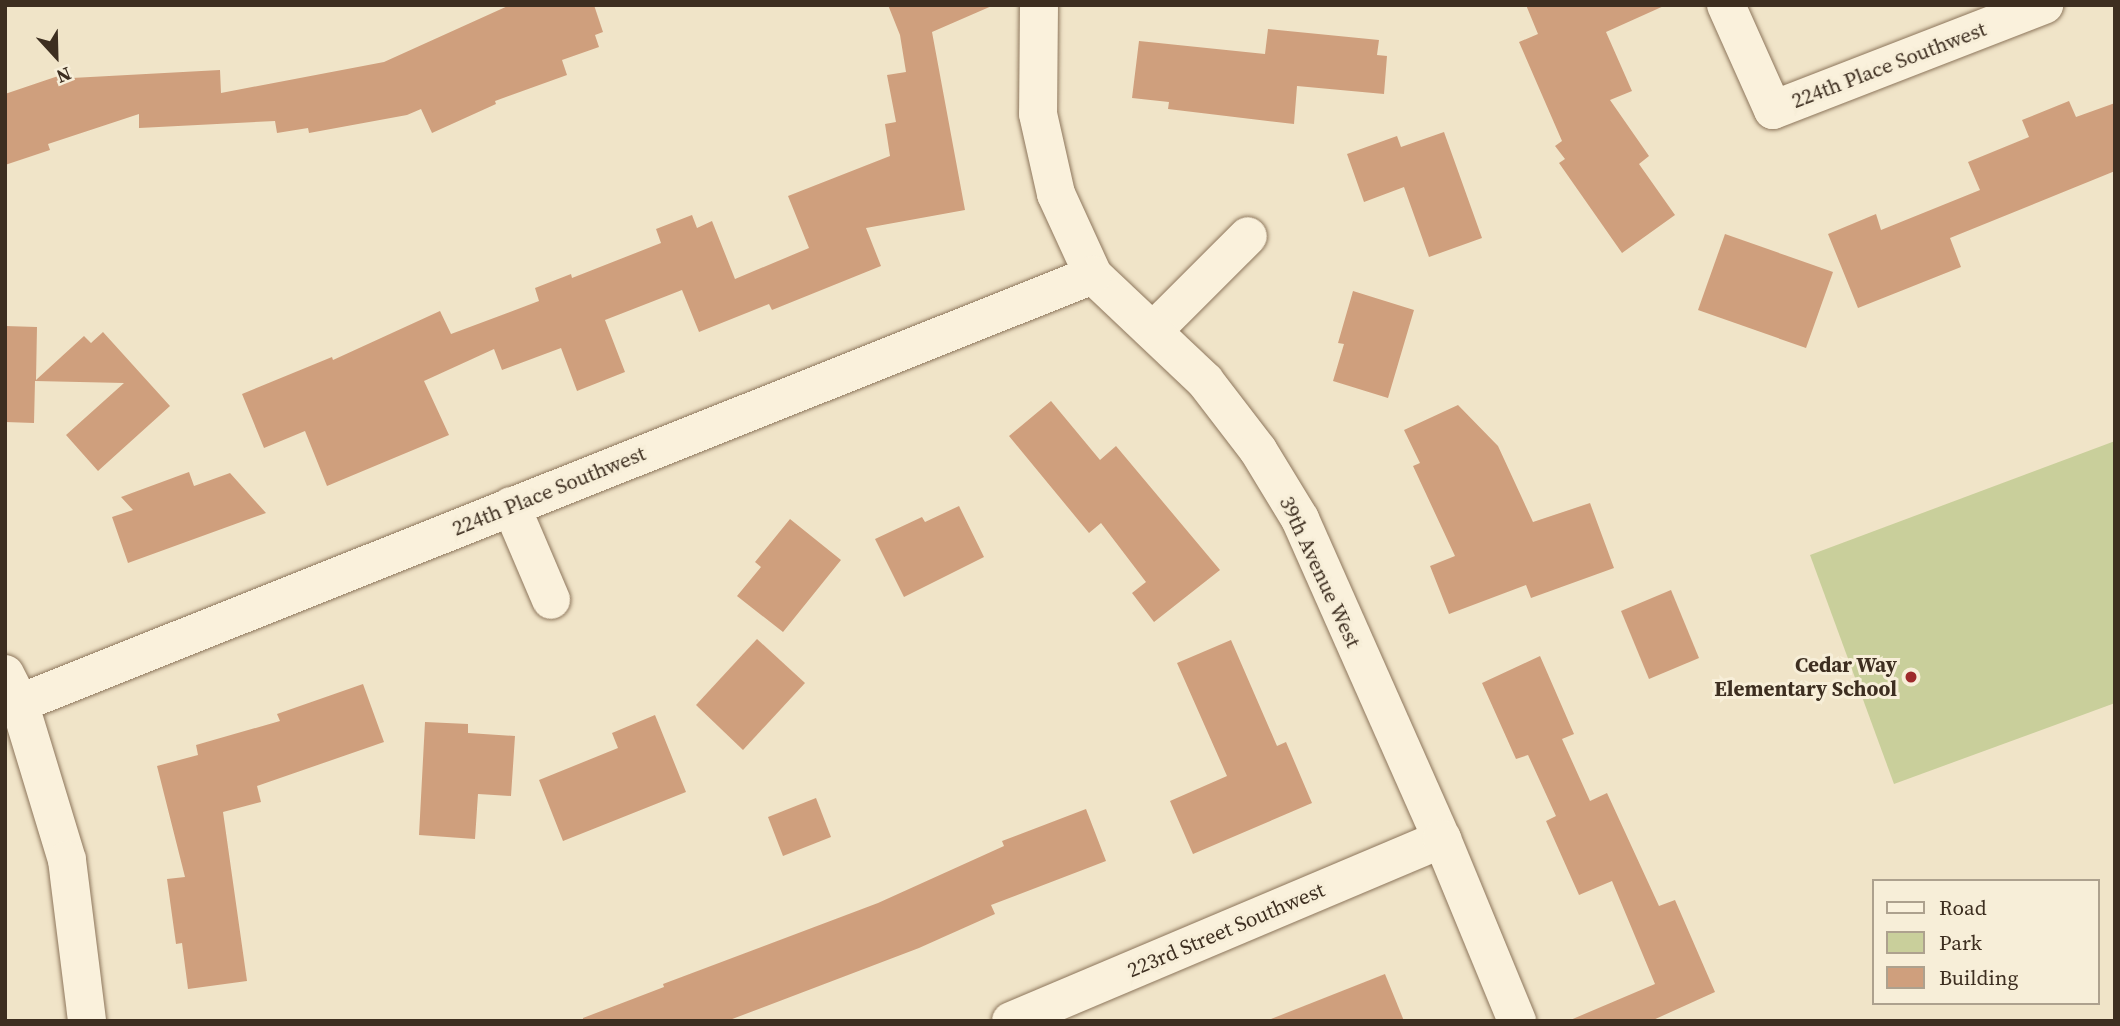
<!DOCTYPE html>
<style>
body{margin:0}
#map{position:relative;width:2120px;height:1026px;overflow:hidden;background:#f0e4c8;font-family:"Source Serif 4",serif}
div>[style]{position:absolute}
.green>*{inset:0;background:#c9cf9b}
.building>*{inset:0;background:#cf9f7d}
.roads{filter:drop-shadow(0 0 2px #8d765c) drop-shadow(0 0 2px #8d765c)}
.street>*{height:38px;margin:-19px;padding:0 19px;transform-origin:19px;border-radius:19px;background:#faf1dc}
.secondary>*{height:38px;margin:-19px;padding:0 19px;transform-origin:19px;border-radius:19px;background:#faf1dc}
.dots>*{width:19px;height:19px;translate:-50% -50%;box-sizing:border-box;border:4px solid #f7eed8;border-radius:50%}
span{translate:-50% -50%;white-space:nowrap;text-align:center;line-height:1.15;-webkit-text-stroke:6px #f7eed8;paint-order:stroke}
.street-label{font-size:21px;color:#3d2e20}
.poi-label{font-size:21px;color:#3d2e20;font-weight:700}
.right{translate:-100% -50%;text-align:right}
.frame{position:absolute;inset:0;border:7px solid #3d2e20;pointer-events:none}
.legend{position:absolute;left:1872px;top:879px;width:228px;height:126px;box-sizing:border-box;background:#f7eed8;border:2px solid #ada18e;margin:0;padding:9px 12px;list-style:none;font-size:21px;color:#3d2e20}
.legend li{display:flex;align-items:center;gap:14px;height:35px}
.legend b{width:35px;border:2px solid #ada18e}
.north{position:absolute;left:21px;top:21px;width:70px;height:70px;-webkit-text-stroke:5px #f7eed8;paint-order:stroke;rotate:158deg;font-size:19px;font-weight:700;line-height:28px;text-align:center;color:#3d2e20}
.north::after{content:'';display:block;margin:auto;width:24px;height:32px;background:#3d2e20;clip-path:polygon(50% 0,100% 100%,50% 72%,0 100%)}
</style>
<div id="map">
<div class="green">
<div style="clip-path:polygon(2115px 441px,2115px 703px,1894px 784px,1810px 555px)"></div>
</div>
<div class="building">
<div style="clip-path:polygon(510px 5px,594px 5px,603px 32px,595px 35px,599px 47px,562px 60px,567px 75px,495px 101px,496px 104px,432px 133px,421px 109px,407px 115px,309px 133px,308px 128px,277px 133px,275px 121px,139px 128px,139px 114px,48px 144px,50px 150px,5px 165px,5px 94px,70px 72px,72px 78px,220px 70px,221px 93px,384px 62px)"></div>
<div style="clip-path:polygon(888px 5px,994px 5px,932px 32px,965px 210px,866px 228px,881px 266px,772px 310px,769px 304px,699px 332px,682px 290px,605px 320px,625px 372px,577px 391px,561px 348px,502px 370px,494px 349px,424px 381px,449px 435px,327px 486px,305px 431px,264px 448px,242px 394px,332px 357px,333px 360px,440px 311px,451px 334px,539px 301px,535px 288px,571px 274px,572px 278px,661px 243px,656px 229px,692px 215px,697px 228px,712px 221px,735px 279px,809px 248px,788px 196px,890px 156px,885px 124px,896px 122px,887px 75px,906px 72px,900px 35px)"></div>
<div style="clip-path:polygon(1526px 5px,1666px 5px,1606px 32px,1632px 91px,1610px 100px,1649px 156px,1639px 164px,1675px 215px,1622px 253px,1559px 163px,1565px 159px,1555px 146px,1562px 141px,1519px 42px,1538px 34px)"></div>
<div style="clip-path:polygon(1268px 29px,1379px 40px,1377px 55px,1387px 56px,1384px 94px,1297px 86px,1294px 124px,1168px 109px,1169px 102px,1132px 98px,1139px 41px,1265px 54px)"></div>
<div style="clip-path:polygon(2069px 101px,2076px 117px,2115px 103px,2115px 171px,1950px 238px,1961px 267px,1858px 308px,1828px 234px,1876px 214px,1881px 230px,1980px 190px,1968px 162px,2029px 137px,2022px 120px)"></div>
<div style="clip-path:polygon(1444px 132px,1482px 238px,1429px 257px,1404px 187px,1364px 202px,1347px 154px,1397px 136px,1401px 147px)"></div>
<div style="clip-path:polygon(1725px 234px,1833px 272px,1806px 348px,1698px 310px)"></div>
<div style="clip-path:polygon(1353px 291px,1414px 310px,1388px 398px,1333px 381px,1344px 344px,1338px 343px)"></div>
<div style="clip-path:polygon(5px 326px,37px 327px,36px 380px,84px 336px,91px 343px,103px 332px,170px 406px,98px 471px,66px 435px,124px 383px,35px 381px,34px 423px,5px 422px)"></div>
<div style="clip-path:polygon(1051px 401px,1100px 460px,1116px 446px,1220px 570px,1154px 622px,1132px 593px,1146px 582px,1101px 523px,1089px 533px,1009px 436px)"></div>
<div style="clip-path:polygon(1458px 405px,1498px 446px,1533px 522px,1590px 503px,1614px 568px,1531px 598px,1526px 585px,1449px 614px,1430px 566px,1455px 556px,1413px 466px,1420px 463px,1404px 430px)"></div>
<div style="clip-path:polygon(189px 472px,194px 486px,230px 473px,266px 513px,128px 563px,112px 517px,133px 510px,121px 497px)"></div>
<div style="clip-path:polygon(959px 506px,984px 557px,904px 597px,875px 539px,922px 517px,925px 522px)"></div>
<div style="clip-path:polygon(790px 519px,841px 560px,783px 632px,737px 596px,761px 567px,755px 562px)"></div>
<div style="clip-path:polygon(1671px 590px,1699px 658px,1649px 679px,1621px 611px)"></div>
<div style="clip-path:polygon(757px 639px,805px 683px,743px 750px,696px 705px)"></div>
<div style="clip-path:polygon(1231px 640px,1277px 746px,1286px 742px,1312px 803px,1193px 854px,1170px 801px,1227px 776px,1177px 663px)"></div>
<div style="clip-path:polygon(1540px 656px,1574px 734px,1562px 739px,1590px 801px,1607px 793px,1659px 906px,1675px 900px,1715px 992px,1651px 1021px,1568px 1021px,1655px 984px,1612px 881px,1579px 895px,1546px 821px,1556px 816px,1528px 755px,1516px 759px,1482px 683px)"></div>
<div style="clip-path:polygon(363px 684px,384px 742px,257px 786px,261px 802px,223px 812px,247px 981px,188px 989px,182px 943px,176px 944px,167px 879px,185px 877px,157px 766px,198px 755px,196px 745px,280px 721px,277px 714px)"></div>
<div style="clip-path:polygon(655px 715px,686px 792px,563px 841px,539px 780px,618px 748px,612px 733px)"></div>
<div style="clip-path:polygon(425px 722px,468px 724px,468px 733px,515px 736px,511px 796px,478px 794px,475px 839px,419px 835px)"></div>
<div style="clip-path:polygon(816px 798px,831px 837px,783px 856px,768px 817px)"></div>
<div style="clip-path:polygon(1086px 809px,1106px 861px,991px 905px,995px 914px,919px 948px,727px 1021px,583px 1021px,583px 1018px,664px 987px,663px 984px,878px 903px,1004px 846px,1002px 841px)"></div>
<div style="clip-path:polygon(1385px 974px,1404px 1021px,1272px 1021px,1271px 1019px)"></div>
</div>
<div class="roads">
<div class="street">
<div style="left:1726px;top:5px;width:115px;rotate:65.9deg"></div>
<div style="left:1773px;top:110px;width:291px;rotate:-21.2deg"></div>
<div style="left:1153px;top:331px;width:134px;rotate:-45deg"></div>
<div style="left:511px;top:506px;width:102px;rotate:66.9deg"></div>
<div style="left:5px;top:674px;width:31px;rotate:63deg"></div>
<div style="left:19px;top:702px;width:165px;rotate:73.1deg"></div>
<div style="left:67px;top:860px;width:162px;rotate:82.9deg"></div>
<div style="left:1011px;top:1021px;width:468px;rotate:-22.9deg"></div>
</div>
<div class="secondary">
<div style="left:1039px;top:5px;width:109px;rotate:90.5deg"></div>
<div style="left:1038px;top:114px;width:82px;rotate:77.3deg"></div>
<div style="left:1056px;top:194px;width:89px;rotate:65.4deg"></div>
<div style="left:1093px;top:275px;width:154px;rotate:43.4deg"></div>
<div style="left:1205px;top:381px;width:87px;rotate:52.5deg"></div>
<div style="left:1258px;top:450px;width:81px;rotate:58.7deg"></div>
<div style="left:1300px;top:519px;width:350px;rotate:66.1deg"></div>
<div style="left:1442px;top:839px;width:197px;rotate:67.6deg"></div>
<div style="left:5px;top:709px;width:1171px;rotate:-21.75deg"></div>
</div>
</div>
<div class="dots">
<div style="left:1911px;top:677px;background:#9e2a2b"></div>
</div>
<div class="street-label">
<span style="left:1889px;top:65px;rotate:-21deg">224th Place Southwest</span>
<span style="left:549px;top:491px;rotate:-22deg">224th Place Southwest</span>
<span style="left:1320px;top:572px;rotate:65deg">39th Avenue West</span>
<span style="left:1226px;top:930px;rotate:-23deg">223rd Street Southwest</span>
</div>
<div class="poi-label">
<span class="right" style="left:1897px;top:677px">Cedar Way<br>Elementary School</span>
</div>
<div class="frame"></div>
<ul class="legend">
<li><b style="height:9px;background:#faf1dc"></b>Road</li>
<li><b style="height:19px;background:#c9cf9b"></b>Park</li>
<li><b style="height:19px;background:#cf9f7d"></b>Building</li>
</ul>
<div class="north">N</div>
</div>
